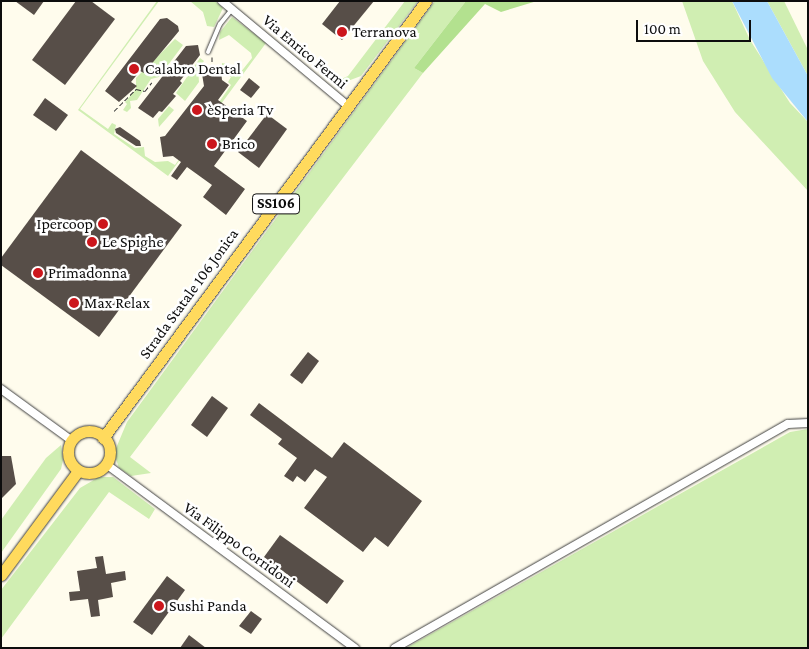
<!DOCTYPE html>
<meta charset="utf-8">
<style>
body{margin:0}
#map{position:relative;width:809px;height:649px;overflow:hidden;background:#fffced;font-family:"Crimson Pro",serif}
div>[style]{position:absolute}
.green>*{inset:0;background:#d0eeb2}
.forest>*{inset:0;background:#b3e18f}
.water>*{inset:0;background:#abddfd}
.building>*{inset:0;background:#574e48}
.path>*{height:1px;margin-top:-0.5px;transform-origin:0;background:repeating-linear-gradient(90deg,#2f2f2f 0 5px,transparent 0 7.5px)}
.roads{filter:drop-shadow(0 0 1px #404040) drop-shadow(0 0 1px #404040)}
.lane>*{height:4px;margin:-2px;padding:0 2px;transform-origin:2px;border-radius:2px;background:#fff}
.street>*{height:8px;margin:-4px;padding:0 4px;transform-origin:4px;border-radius:4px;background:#fff}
.primary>*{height:11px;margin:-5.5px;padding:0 5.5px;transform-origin:5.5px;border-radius:5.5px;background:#ffda5d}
.primary>.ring{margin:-5.5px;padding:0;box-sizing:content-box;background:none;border:11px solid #ffda5d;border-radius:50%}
.dots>*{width:14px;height:14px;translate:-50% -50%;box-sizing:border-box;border:2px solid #fff;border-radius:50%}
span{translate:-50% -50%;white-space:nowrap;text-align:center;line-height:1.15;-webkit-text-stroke:5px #fff;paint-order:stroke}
.shield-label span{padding:1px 4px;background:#fff;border:1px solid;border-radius:4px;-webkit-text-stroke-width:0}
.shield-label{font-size:15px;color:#0d0d0d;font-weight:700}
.poi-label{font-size:16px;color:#0d0d0d}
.left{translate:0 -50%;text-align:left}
.right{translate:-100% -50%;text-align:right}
.street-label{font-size:16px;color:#0d0d0d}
.frame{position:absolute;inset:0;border:2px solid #0d0d0d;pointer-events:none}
.scale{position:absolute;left:636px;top:20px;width:115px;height:22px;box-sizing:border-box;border:2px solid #0d0d0d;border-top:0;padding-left:6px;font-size:15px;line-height:18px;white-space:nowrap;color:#0d0d0d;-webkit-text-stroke:4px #fff;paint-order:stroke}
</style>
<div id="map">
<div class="green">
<div style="clip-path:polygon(157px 1px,159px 1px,80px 109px,108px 129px,112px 123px,116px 125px,114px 134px,135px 148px,144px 147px,145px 156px,155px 162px,168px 161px,175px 165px,231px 85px,228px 82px,231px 77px,222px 70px,222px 63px,227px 64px,224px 68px,233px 75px,237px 71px,240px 73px,252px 58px,251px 53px,229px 35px,219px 40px,220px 32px,232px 17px,266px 43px,168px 176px,78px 110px)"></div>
<div style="clip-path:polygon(190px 1px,215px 1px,223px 8px,214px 27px,207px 26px,203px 12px)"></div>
<div style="clip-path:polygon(405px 1px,418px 1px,361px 76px,345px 82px,335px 82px,348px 76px)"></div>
<div style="clip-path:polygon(435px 1px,466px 1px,414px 68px,423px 73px,130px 457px,151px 473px,131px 476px,119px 468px,114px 453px,127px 422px)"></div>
<div style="clip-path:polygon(682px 1px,732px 1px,750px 40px,790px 103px,808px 122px,808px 191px,735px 112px,703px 61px)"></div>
<div style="clip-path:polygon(767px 1px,784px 1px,808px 50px,808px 76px)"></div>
<div style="clip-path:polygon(175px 39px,183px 45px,159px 77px,151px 79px,137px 100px,130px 101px,131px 108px,127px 112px,123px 110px,127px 104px,125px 102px,136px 89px,136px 78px)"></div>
<div style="clip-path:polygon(200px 58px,204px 61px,198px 69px,199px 82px,185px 101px,176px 93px)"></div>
<div style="clip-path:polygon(169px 106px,174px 110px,159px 127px,158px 119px)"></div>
<div style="clip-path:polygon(808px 429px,808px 648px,406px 648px,790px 432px)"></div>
<div style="clip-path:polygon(61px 445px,63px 460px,61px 469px,1px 553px,1px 520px,46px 458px)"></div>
<div style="clip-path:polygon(99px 477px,113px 477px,155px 509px,149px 519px,109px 492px,1px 639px,1px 590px,80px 488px)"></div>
</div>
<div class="forest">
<div style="clip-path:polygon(466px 1px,537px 1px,501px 12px,485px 4px,423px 73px,414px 68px)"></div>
</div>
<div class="water">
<div style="clip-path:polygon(732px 1px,767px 1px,808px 76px,808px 122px,772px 78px)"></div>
</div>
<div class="building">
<div style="clip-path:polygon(15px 1px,44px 1px,34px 15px)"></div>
<div style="clip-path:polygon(76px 1px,91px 1px,115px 19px,65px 85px,32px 60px)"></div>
<div style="clip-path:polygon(340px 1px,374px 1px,342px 40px,322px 24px)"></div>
<div style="clip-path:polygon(167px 18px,178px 26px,179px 31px,144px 73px,140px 71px,131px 82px,137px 86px,119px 102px,105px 91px,160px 19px)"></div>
<div style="clip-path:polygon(198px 45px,200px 55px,180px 81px,182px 83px,173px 94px,176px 96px,162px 112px,159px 111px,153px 118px,138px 108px,186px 46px)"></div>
<div style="clip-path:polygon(221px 71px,222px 80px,229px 85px,218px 100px,247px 121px,214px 166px,245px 189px,226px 215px,203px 197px,212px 185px,187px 167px,177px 180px,171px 176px,181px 162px,173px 156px,163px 157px,160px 137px,165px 136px,204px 86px,202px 74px)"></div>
<div style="clip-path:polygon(249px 78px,260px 87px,251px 98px,240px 90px)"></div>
<div style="clip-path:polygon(45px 98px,68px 115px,56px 131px,33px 115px)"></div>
<div style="clip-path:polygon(267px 114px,287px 129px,259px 168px,238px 152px)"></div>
<div style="clip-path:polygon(120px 127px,140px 141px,141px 146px,136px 146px,116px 133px,115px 129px)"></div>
<div style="clip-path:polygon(81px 150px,182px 225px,99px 337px,1px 265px,1px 258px)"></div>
<div style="clip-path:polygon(308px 352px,319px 361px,302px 384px,290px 375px)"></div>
<div style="clip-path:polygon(212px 396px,228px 408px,207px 437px,191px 425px)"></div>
<div style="clip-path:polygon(259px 403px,332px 458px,344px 442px,422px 501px,388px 547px,375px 537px,363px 552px,304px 508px,327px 477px,315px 469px,305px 482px,297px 476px,293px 482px,284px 476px,297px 458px,278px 444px,282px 439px,250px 415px)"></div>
<div style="clip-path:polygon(1px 456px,11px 456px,16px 484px,1px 499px)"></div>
<div style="clip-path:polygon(280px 535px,344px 581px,327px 604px,264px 557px)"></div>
<div style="clip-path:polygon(103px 556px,106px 574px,125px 571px,126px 580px,111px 583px,113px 597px,98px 600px,100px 616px,91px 617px,88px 599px,70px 601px,69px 592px,80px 591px,77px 571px,97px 568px,95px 557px)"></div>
<div style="clip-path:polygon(167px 576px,185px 590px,152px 635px,133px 622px)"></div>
<div style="clip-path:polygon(251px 611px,262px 619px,251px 634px,239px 626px)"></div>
<div style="clip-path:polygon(189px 635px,206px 648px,180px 648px)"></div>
</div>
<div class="path">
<div style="left:212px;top:57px;width:7px;rotate:90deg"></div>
<div style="left:114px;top:111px;width:31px;rotate:-45deg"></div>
<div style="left:136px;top:89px;width:9px;rotate:13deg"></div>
<div style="left:145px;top:91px;width:11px;rotate:-52deg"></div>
</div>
<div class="roads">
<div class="lane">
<div style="left:208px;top:52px;width:30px;rotate:-67deg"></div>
<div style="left:220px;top:24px;width:19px;rotate:-51deg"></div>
</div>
<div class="street">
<div style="left:222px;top:1px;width:164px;rotate:39.8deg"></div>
<div style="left:1px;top:389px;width:87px;rotate:36.1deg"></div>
<div style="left:106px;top:464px;width:310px;rotate:36.5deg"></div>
<div style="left:395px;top:648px;width:452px;rotate:-29.7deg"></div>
<div style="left:788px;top:424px;width:20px;rotate:-3deg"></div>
</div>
<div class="primary">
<div class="ring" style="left:68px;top:431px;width:31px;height:31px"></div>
<div style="left:103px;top:438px;width:543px;rotate:-53.53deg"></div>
<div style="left:1px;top:575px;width:129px;rotate:-53.5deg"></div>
</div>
</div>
<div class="dots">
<div style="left:342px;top:32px;background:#cc161c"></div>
<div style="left:134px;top:69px;background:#cc161c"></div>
<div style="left:197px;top:110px;background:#cc161c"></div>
<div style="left:212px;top:144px;background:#cc161c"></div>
<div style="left:103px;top:224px;background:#cc161c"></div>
<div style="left:92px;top:242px;background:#cc161c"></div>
<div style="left:38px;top:273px;background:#cc161c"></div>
<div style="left:74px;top:303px;background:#cc161c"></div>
<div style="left:159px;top:606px;background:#cc161c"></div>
</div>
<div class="shield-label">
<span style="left:276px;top:204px">SS106</span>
</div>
<div class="poi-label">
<span class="left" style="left:352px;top:32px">Terranova</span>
<span class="left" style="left:145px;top:69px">Calabro Dental</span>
<span class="left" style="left:207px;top:110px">èSperia Tv</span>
<span class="left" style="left:222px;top:144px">Brico</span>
<span class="right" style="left:93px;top:224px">Ipercoop</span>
<span class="left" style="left:102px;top:242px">Le Spighe</span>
<span class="left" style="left:48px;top:273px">Primadonna</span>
<span class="left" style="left:84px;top:303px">Max Relax</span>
<span class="left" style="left:169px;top:606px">Sushi Panda</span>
</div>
<div class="street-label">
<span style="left:305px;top:52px;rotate:40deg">Via Enrico Fermi</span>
<span style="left:189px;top:294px;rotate:-54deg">Strada Statale 106 Jonica</span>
<span style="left:239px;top:545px;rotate:36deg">Via Filippo Corridoni</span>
</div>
<div class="frame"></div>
<div class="scale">100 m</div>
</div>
